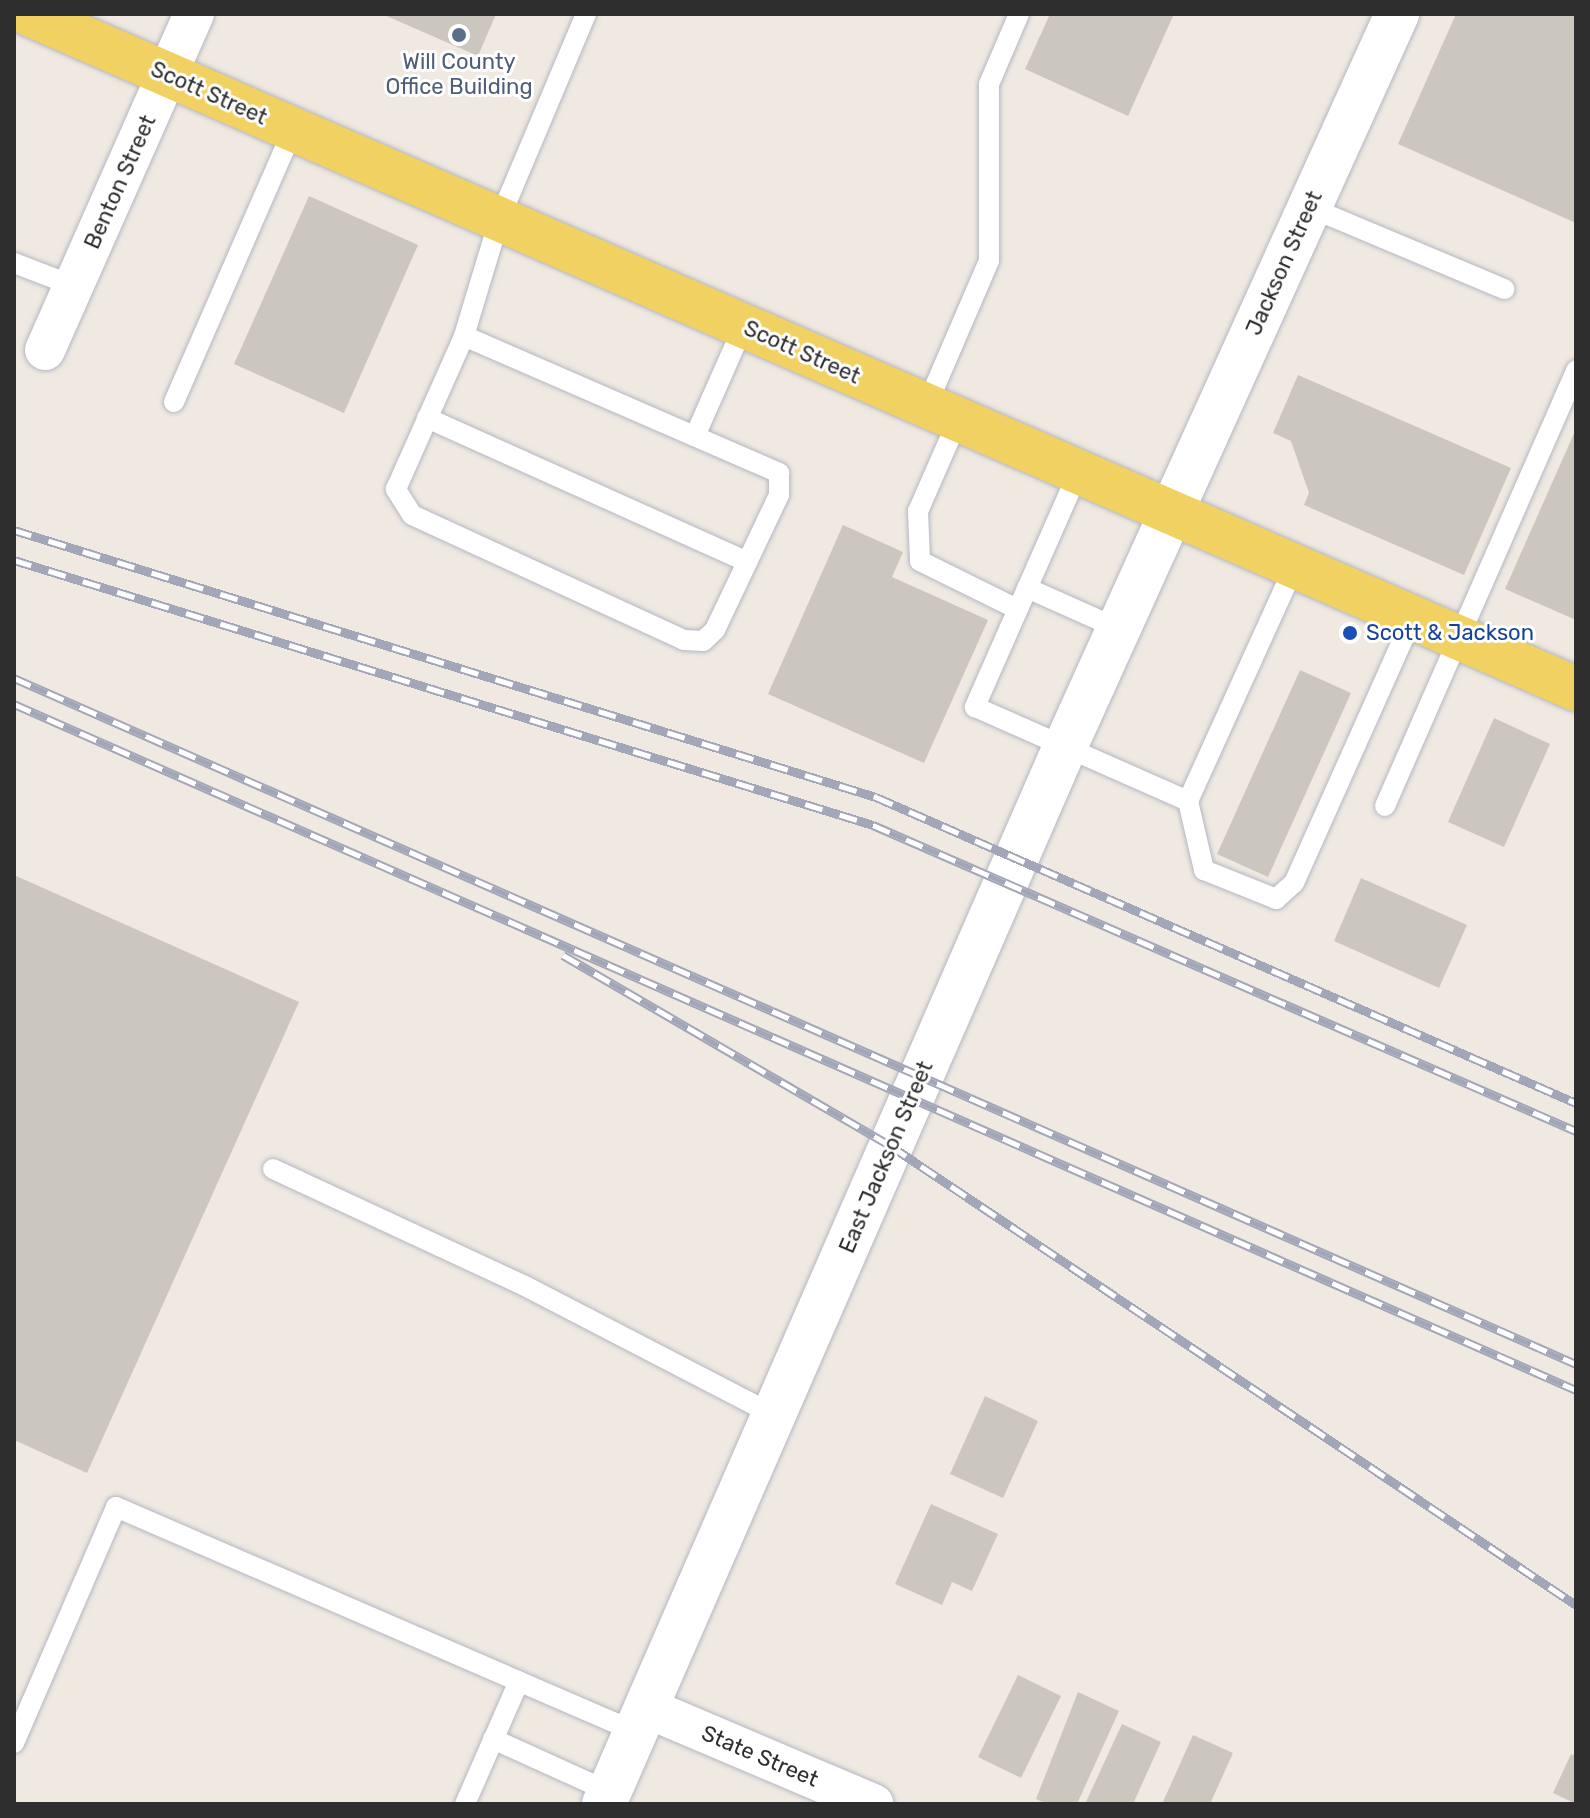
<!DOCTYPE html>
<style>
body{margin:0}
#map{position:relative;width:1590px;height:1818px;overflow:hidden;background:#efe9e1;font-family:Rubik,sans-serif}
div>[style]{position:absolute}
.building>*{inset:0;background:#cbc7bf}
.roads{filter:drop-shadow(0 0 2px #b4b7c1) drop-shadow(0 0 2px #b4b7c1)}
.service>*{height:20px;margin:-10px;padding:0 10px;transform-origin:10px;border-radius:10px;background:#fff}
.minor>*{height:40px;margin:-20px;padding:0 20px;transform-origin:20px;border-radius:20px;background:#fff}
.tertiary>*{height:44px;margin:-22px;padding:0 22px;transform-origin:22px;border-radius:22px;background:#fff}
.primary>*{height:44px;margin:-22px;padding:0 22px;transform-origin:22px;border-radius:22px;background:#f2d163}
.rail>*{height:9px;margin-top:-4.5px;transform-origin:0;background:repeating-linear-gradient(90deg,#fff 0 18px,#a3a6b8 0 36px);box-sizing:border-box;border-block:2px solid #a3a6b8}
.dots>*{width:22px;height:22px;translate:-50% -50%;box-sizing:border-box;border:4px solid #fff;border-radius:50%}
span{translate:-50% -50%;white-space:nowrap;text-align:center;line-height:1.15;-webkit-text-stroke:6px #fff;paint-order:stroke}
.service-label{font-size:22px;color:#4e5e75}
.street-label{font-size:22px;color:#2e2e2e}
.transit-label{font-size:22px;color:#164399}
.left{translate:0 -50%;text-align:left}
.frame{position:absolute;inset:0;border:16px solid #2e2e2e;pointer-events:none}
</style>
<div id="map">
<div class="building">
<div style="clip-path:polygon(382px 14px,496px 14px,478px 56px)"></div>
<div style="clip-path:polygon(1050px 14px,1174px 14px,1128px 116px,1025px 69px)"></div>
<div style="clip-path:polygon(1456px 14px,1576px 14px,1576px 223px,1398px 144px)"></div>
<div style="clip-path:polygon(309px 196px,418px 245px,344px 413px,234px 364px)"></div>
<div style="clip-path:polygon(1298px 375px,1511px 468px,1464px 575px,1304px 505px,1309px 493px,1291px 441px,1273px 433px)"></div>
<div style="clip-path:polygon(1576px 429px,1576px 620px,1505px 589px)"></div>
<div style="clip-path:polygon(843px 525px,903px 552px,892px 577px,988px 620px,924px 763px,768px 694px)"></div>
<div style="clip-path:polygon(1300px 670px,1351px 693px,1268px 877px,1217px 854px)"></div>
<div style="clip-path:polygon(1494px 718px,1550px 744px,1504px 847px,1448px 822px)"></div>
<div style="clip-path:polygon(14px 875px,299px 1002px,87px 1473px,14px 1440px)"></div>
<div style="clip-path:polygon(1361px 878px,1467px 925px,1439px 988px,1334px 941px)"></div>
<div style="clip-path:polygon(985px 1396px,1038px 1421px,1003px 1498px,950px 1474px)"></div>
<div style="clip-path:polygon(931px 1504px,998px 1534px,972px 1591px,952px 1582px,942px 1605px,895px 1584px)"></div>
<div style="clip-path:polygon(1018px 1675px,1061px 1696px,1021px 1778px,978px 1757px)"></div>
<div style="clip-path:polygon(1078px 1692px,1119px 1711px,1077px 1804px,1047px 1804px,1036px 1799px)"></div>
<div style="clip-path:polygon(1122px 1724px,1161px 1742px,1133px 1804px,1085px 1804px)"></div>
<div style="clip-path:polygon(1193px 1735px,1233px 1753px,1210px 1804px,1162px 1804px)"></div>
<div style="clip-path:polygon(1571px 1754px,1576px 1756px,1576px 1804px,1553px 1793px)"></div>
</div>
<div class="roads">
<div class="service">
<div style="left:1309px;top:207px;width:212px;rotate:22.8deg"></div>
<div style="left:14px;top:263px;width:64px;rotate:21deg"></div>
<div style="left:464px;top:336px;width:344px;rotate:23.5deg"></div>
<div style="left:779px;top:473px;width:22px;rotate:90deg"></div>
<div style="left:779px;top:495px;width:149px;rotate:115.4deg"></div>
<div style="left:715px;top:630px;width:16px;rotate:137deg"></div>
<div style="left:703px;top:641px;width:19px;rotate:-177deg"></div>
<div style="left:684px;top:640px;width:299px;rotate:-155.3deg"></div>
<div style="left:412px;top:515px;width:31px;rotate:-122deg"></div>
<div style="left:396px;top:489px;width:167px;rotate:-66deg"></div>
<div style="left:464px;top:336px;width:121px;rotate:-73.2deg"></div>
<div style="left:499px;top:220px;width:224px;rotate:-67.1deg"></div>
<div style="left:174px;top:402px;width:297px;rotate:-66.4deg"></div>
<div style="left:926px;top:407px;width:159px;rotate:-66.7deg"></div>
<div style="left:989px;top:261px;width:177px;rotate:-90deg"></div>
<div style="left:989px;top:84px;width:76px;rotate:-66.8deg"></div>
<div style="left:427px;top:418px;width:351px;rotate:24.2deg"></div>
<div style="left:958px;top:420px;width:99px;rotate:113.7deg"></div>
<div style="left:918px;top:511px;width:50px;rotate:87.7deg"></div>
<div style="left:920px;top:561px;width:108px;rotate:26.3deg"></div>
<div style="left:695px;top:436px;width:119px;rotate:-66.2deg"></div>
<div style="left:1078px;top:473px;width:256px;rotate:113.8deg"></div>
<div style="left:975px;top:707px;width:233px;rotate:23.8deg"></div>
<div style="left:1188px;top:801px;width:257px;rotate:-65.6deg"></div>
<div style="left:1027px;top:588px;width:101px;rotate:24deg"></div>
<div style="left:1188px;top:801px;width:71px;rotate:76.9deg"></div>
<div style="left:1204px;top:870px;width:78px;rotate:21.9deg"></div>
<div style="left:1276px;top:899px;width:24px;rotate:-42deg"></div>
<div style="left:1294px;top:883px;width:289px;rotate:-65.9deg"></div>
<div style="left:1385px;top:806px;width:476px;rotate:-66.3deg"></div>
<div style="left:273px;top:1169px;width:278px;rotate:24.9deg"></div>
<div style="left:525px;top:1286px;width:280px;rotate:27.4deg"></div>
<div style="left:493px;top:1739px;width:128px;rotate:24.4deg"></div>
<div style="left:14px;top:1743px;width:257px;rotate:-66.6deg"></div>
<div style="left:116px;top:1507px;width:567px;rotate:23.4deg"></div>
<div style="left:465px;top:1804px;width:134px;rotate:-66.3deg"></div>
</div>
<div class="minor">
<div style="left:45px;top:350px;width:368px;rotate:-66.1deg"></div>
<div style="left:647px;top:1708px;width:246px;rotate:23deg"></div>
</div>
<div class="tertiary">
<div style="left:604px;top:1804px;width:1153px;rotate:-66.44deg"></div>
<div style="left:1065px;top:747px;width:805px;rotate:-65.63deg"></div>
</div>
<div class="primary">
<div style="left:29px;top:14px;width:1688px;rotate:23.57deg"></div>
</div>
</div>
<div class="rail">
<div style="left:14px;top:530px;width:902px;rotate:17.21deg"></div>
<div style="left:876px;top:797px;width:764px;rotate:23.61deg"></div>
<div style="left:14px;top:560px;width:899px;rotate:17.14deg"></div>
<div style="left:873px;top:825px;width:767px;rotate:23.52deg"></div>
<div style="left:14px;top:678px;width:1706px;rotate:23.71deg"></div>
<div style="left:14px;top:704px;width:1706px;rotate:23.71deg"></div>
<div style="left:563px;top:955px;width:380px;rotate:30.2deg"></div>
<div style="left:891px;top:1146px;width:825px;rotate:33.82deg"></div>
</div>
<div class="dots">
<div style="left:459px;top:35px;background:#5c6f8a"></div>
<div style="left:1350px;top:633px;background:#1a4fb4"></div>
</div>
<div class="service-label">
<span style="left:459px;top:74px">Will County<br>Office Building</span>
</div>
<div class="street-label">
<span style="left:209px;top:93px;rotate:24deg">Scott Street</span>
<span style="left:120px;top:182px;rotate:-66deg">Benton Street</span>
<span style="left:1284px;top:263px;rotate:-66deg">Jackson Street</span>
<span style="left:802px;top:352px;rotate:24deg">Scott Street</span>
<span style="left:886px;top:1157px;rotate:-67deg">East Jackson Street</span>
<span style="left:760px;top:1756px;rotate:23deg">State Street</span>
</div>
<div class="transit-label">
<span class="left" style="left:1366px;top:633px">Scott &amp; Jackson</span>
</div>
<div class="frame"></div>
</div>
